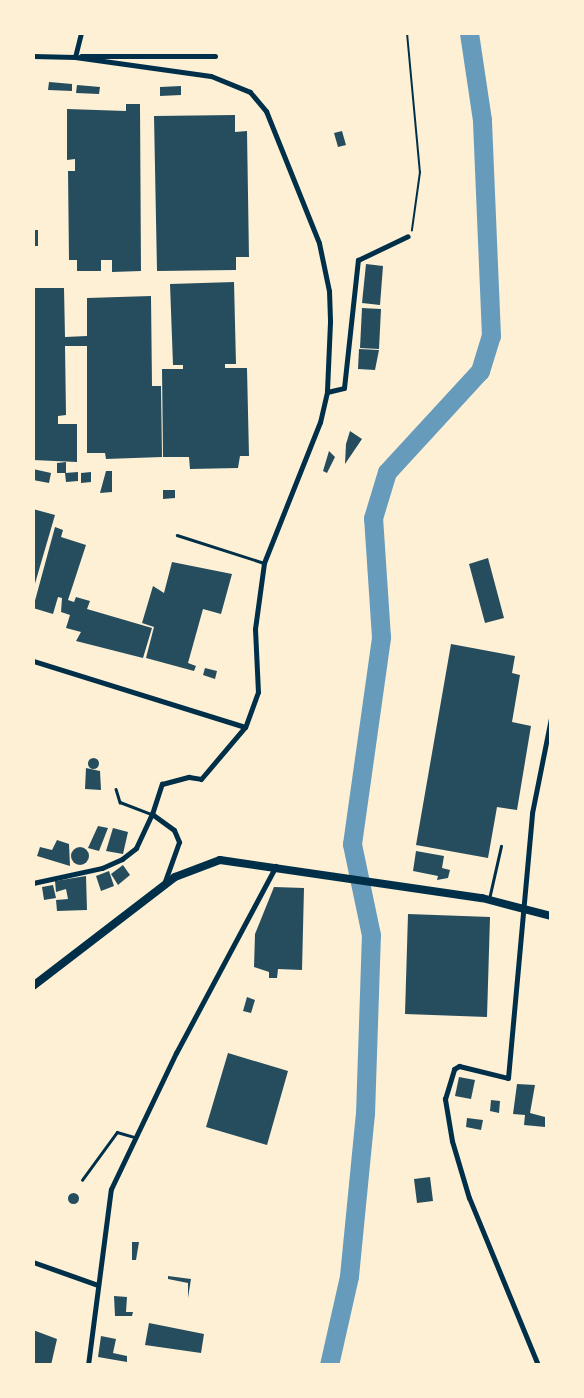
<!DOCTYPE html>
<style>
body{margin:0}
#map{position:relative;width:584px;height:1398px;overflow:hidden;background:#fdf0d5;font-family:"PT Sans",sans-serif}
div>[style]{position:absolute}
.river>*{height:19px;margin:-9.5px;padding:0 9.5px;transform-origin:9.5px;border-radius:9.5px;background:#669bbc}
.building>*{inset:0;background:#264d5e}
.round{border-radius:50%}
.path>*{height:2px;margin:-1px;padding:0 1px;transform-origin:1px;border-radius:1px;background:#003049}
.service>*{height:2.5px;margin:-1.25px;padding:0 1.25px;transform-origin:1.25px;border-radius:1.25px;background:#003049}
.minor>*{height:5px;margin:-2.5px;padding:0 2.5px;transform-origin:2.5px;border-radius:2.5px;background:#003049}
.secondary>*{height:8px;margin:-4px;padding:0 4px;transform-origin:4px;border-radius:4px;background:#003049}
span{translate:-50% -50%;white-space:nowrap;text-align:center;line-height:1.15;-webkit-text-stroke:6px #fdf0d5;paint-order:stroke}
.frame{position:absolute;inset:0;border:35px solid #fdf0d5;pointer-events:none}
</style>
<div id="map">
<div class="river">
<div style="left:329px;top:1365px;width:91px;rotate:-77.3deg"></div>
<div style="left:349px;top:1276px;width:163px;rotate:-84.4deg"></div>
<div style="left:365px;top:1114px;width:179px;rotate:-88.1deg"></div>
<div style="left:371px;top:935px;width:93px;rotate:-101.8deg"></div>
<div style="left:352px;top:844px;width:209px;rotate:-82deg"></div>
<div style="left:381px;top:637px;width:119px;rotate:-93.8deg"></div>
<div style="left:373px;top:518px;width:48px;rotate:-73.1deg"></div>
<div style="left:387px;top:472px;width:137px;rotate:-47.4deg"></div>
<div style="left:480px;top:371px;width:37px;rotate:-73deg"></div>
<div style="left:491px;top:336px;width:216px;rotate:-92.4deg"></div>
<div style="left:482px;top:120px;width:88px;rotate:-98.5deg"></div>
</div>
<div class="building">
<div style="clip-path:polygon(49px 82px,72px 84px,72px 91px,48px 90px)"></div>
<div style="clip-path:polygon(77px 85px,100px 87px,99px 94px,76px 93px)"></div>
<div style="clip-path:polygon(181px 86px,181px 95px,160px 96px,160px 87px)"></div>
<div style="clip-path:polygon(126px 104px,140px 104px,141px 271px,112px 272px,112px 260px,101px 260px,101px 271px,77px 271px,77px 260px,69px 260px,68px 171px,75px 171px,75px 159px,67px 160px,67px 109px,126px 111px)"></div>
<div style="clip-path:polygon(235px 115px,235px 132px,247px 131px,249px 257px,236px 257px,236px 270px,157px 271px,154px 116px)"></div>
<div style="clip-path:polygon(342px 131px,346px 145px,338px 147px,334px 133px)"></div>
<div style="clip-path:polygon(33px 230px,38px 230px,38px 246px,33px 246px)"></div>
<div style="clip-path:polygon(366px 264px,383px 266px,380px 305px,362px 303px)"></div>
<div style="clip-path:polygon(234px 282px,236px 364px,225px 364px,225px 368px,247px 368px,249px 456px,240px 456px,238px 468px,190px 469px,189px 457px,163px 457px,162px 369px,183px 369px,183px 365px,173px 365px,170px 284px)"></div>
<div style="clip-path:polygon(33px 288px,64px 288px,65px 337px,87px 336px,87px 298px,151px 296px,152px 386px,161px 386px,162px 457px,106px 459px,105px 453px,87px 453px,87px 346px,65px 346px,66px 415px,58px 416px,58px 424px,77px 424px,77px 462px,33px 460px)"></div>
<div style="clip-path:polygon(362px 308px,381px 309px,379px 349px,360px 348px)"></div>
<div style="clip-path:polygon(359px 349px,379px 350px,375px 370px,358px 369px)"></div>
<div style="clip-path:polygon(350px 431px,362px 439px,345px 464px,346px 444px)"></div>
<div style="clip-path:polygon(329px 451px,335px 457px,327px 473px,323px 471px)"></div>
<div style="clip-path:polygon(66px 462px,66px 473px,57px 473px,57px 463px)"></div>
<div style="clip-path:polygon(33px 469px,51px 473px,49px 483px,33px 480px)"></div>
<div style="clip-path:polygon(106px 471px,112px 471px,112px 492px,100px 493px)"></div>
<div style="clip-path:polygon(78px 472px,78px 481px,66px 482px,65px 473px)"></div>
<div style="clip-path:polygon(91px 472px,91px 482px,81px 483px,81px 473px)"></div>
<div style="clip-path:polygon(163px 490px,175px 490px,175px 498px,163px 499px)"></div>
<div style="clip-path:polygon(33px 509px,55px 515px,34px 587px,33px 587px)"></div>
<div style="clip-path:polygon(55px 527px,63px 530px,61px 537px,86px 545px,68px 600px,74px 602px,76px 597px,90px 601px,87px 609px,152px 628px,143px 658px,76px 641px,81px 632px,66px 628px,70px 615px,61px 612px,62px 598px,58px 597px,53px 614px,33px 608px)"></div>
<div style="clip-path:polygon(488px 558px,504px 618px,485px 623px,469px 564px)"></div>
<div style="clip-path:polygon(172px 562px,232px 574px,221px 614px,203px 609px,188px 663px,196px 666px,194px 671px,146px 658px,154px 627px,142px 623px,153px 586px,164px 593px)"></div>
<div style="clip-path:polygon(451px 644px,515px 656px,512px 673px,520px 675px,512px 722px,531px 726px,517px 810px,497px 807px,488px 858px,416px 845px)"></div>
<div style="clip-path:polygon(205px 668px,217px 671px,215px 679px,203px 675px)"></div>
<div class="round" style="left:87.5px;top:757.5px;width:11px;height:11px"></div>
<div style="clip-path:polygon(86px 768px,100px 771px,101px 790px,85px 789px)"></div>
<div style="clip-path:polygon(98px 826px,108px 828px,99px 851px,88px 848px)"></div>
<div style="clip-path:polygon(113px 828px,128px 832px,123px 854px,106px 851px)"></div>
<div style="clip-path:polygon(57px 840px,69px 844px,70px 866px,37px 856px,40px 847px,52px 850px)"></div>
<div class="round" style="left:71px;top:847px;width:18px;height:18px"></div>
<div style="clip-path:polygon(416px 851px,444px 856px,442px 868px,450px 870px,448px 878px,437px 880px,438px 876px,413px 871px)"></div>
<div style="clip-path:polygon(123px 865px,130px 875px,118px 885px,111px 874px)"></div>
<div style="clip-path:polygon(109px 871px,114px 886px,101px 891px,96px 876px)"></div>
<div style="clip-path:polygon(86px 876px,87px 910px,57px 911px,56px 900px,68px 899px,66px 889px,56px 892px,55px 881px)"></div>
<div style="clip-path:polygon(53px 885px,56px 898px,44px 900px,42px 887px)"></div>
<div style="clip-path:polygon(274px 887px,304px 888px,302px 970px,278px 969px,277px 978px,269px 978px,269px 972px,254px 967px,255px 934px)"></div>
<div style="clip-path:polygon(408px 914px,490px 917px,487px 1017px,405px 1014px)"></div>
<div style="clip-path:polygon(247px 997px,255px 1000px,251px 1013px,243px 1011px)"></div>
<div style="clip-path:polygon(228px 1053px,288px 1071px,267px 1145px,206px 1127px)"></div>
<div style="clip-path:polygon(459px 1077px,475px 1080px,471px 1099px,455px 1096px)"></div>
<div style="clip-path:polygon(517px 1084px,535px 1085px,530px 1113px,545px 1117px,545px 1127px,524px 1125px,525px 1115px,513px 1114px)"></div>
<div style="clip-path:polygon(491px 1100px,500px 1101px,499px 1113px,490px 1111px)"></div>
<div style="clip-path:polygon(467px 1118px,483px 1120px,481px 1130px,466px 1127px)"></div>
<div style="clip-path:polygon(430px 1177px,433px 1201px,417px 1203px,414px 1179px)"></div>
<div class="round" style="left:67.5px;top:1192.5px;width:11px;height:11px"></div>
<div style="clip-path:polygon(132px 1242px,139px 1242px,136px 1260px,132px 1260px)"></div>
<div style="clip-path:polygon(168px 1276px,191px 1279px,188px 1298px,188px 1283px,168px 1279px)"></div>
<div style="clip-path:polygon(114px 1296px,127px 1297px,126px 1312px,133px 1312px,132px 1316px,115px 1316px)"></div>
<div style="clip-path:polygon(149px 1323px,204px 1334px,201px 1353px,145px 1345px)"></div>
<div style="clip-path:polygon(33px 1330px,57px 1339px,51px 1365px,33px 1365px)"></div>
<div style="clip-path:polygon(101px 1336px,116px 1339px,113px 1353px,127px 1356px,127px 1362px,98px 1357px)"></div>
</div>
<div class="path">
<div style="left:407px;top:33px;width:140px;rotate:84.7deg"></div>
<div style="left:420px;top:172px;width:59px;rotate:97.9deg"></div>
</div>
<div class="service">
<div style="left:177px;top:535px;width:91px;rotate:17.8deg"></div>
<div style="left:116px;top:789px;width:14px;rotate:73deg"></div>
<div style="left:120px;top:802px;width:34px;rotate:21deg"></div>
<div style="left:489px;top:899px;width:54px;rotate:-77.2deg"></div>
<div style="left:82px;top:1180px;width:59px;rotate:-53.9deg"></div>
<div style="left:117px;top:1132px;width:19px;rotate:16deg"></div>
</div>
<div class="minor">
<div style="left:33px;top:56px;width:42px;rotate:1.4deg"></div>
<div style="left:75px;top:57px;width:137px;rotate:8deg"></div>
<div style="left:211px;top:76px;width:42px;rotate:22.3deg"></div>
<div style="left:250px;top:92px;width:25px;rotate:50deg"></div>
<div style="left:266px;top:111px;width:142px;rotate:68.1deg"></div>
<div style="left:319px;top:243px;width:49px;rotate:78.2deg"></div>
<div style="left:329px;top:291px;width:31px;rotate:88deg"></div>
<div style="left:330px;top:322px;width:70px;rotate:92.5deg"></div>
<div style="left:327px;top:392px;width:31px;rotate:103deg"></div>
<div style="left:320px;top:422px;width:152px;rotate:111.7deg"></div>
<div style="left:264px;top:563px;width:67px;rotate:97.8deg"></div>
<div style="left:255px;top:629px;width:63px;rotate:87.3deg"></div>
<div style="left:258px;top:692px;width:37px;rotate:110deg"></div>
<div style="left:245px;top:727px;width:222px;rotate:-162.7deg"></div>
<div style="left:81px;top:56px;width:134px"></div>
<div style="left:75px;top:57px;width:25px;rotate:-76deg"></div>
<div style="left:327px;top:392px;width:17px;rotate:-13deg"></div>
<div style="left:344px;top:388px;width:129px;rotate:-83.8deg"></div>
<div style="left:358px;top:260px;width:55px;rotate:-25.6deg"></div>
<div style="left:152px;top:814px;width:32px;rotate:-72deg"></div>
<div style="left:162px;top:784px;width:28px;rotate:-15deg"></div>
<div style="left:189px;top:777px;width:12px;rotate:9deg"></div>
<div style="left:201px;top:779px;width:68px;rotate:-49.8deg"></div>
<div style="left:33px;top:883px;width:71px;rotate:-12.3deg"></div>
<div style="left:102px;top:868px;width:22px;rotate:-24deg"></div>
<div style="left:122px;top:859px;width:18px;rotate:-38deg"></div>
<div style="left:136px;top:848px;width:38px;rotate:-65deg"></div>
<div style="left:152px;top:814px;width:27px;rotate:36deg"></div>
<div style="left:174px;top:830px;width:13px;rotate:67deg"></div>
<div style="left:179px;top:842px;width:45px;rotate:109.7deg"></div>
<div style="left:33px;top:1262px;width:69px;rotate:19.5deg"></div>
<div style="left:88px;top:1365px;width:177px;rotate:-82.6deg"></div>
<div style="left:111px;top:1189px;width:151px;rotate:-64.5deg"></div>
<div style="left:176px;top:1053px;width:212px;rotate:-61.9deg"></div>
<div style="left:538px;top:1365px;width:181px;rotate:-112.4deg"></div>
<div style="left:469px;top:1198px;width:59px;rotate:-106.6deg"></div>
<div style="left:452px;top:1141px;width:43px;rotate:-99.5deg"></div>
<div style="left:445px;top:1099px;width:31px;rotate:-73deg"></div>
<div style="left:454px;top:1069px;width:6px;rotate:-31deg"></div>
<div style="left:459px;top:1066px;width:50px;rotate:13.8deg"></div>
<div style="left:508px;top:1078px;width:266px;rotate:-84.8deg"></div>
<div style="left:532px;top:813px;width:97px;rotate:-78.7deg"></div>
</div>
<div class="secondary">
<div style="left:33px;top:986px;width:179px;rotate:-37.5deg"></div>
<div style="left:175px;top:877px;width:48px;rotate:-20.7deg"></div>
<div style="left:220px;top:860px;width:265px;rotate:8.3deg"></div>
<div style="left:482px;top:898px;width:71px;rotate:14.6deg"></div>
</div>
<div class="frame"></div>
</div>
